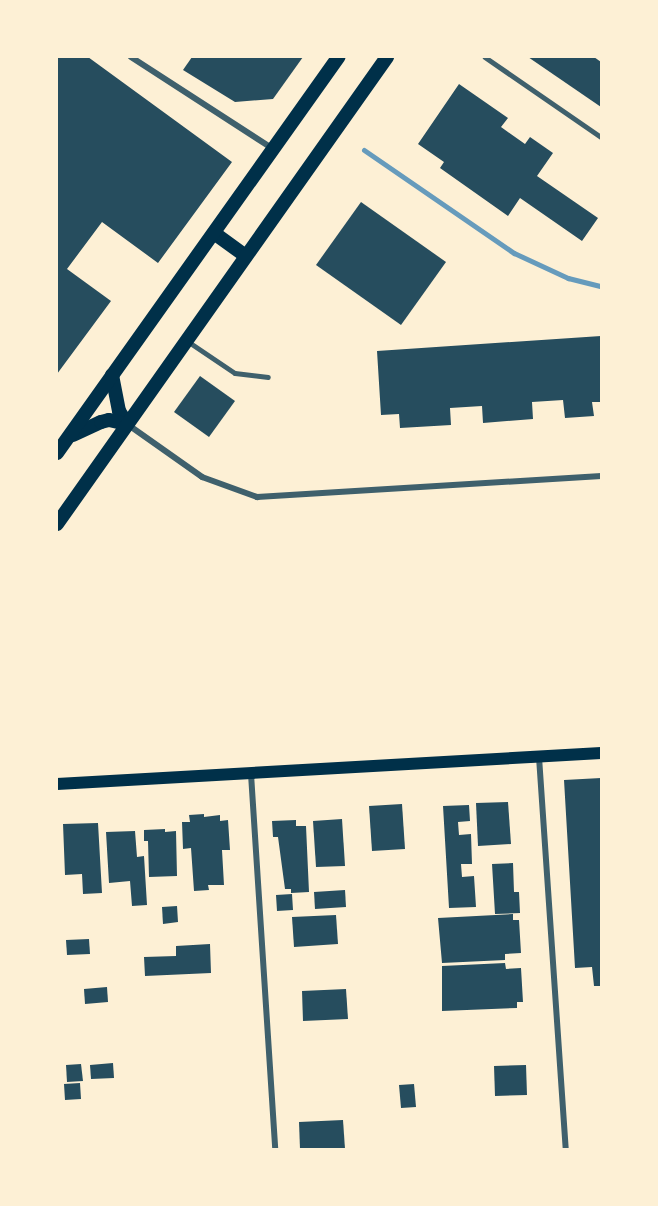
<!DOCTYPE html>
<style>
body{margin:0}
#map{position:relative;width:658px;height:1206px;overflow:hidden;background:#fdf0d5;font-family:Jost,sans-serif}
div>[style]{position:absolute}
.stream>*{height:5px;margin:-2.5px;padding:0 2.5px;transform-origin:2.5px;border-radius:2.5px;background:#669bbc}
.building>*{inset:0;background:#264d5e}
.service>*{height:4.5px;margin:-2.25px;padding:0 2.25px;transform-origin:2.25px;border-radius:2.25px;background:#3f606c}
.minor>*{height:6px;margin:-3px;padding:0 3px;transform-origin:3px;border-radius:3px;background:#3f606c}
.secondary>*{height:12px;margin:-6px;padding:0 6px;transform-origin:6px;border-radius:6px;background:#003049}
.trunk>*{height:14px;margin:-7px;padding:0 7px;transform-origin:7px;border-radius:7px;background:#003049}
span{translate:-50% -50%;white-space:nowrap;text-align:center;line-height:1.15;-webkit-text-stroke:6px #fdf0d5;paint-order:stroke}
.frame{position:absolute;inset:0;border:58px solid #fdf0d5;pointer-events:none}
</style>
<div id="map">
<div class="stream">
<div style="left:364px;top:150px;width:182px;rotate:34.5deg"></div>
<div style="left:514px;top:253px;width:60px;rotate:24.8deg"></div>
<div style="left:568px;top:278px;width:34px;rotate:14deg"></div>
</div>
<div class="building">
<div style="clip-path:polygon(57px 57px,88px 57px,232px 162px,158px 263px,102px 222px,67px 269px,111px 301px,57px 374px)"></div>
<div style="clip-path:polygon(192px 57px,303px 57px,273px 99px,235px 102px,183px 70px)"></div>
<div style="clip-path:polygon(528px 57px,594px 57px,601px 62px,601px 107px)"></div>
<div style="clip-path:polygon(459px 84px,508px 118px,501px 127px,525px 144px,530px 137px,553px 153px,537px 176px,598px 218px,582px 241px,520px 198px,508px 216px,440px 168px,444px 162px,418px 144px)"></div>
<div style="clip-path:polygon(361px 202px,446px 262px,401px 325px,316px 265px)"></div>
<div style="clip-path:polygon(601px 336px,601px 402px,592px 402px,594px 416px,565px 418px,563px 400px,532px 402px,533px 419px,483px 423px,482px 406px,450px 408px,451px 425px,400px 428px,399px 414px,381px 415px,377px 351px)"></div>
<div style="clip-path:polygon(200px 376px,235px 401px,209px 437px,174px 412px)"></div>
<div style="clip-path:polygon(601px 778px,601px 986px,594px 986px,592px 967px,575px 968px,564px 780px)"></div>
<div style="clip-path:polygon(508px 802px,511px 844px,478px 846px,476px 803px)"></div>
<div style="clip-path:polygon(402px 804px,405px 849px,372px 851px,369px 806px)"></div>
<div style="clip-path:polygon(469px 805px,470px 821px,458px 822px,459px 835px,471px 834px,472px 864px,461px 864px,462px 877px,474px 876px,476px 907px,449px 908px,443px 806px)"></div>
<div style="clip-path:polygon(204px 814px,204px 817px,220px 815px,220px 821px,228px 820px,230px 850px,222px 850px,224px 885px,208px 885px,209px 890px,194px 891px,191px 848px,183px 849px,182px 822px,190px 822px,189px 815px)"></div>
<div style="clip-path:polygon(342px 819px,345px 866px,316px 867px,313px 821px)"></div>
<div style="clip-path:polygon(296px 820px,296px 826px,306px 826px,309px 892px,291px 893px,291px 889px,285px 889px,278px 837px,273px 837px,272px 821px)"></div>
<div style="clip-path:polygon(98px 823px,102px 893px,83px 894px,82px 874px,65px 875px,63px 824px)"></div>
<div style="clip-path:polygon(165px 829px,165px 832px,176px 831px,177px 876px,149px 877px,148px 841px,144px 841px,144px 830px)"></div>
<div style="clip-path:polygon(135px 831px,137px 857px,144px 856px,147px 905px,132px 906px,130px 881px,109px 883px,106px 832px)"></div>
<div style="clip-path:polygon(513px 863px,514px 892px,519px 892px,520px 913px,495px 914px,492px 864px)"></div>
<div style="clip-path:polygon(345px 890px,346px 907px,315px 909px,314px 892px)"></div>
<div style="clip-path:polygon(292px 894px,293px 910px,277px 911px,276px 895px)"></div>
<div style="clip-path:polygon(177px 906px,178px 922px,163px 924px,162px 907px)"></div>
<div style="clip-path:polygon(513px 914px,513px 920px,519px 920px,521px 953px,505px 954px,505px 960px,442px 963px,438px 918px)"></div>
<div style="clip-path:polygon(336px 915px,338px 944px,294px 947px,292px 917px)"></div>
<div style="clip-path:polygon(89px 939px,90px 954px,67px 955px,66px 940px)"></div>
<div style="clip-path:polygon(210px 944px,211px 973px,145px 976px,144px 957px,176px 956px,176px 946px)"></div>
<div style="clip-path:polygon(505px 963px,506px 969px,521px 968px,523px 1002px,517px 1002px,517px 1008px,442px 1011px,442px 966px)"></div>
<div style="clip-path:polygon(107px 987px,108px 1002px,85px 1004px,84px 989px)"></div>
<div style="clip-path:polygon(346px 989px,348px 1019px,303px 1021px,302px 991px)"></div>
<div style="clip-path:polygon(113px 1063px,114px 1078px,91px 1079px,90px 1065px)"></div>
<div style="clip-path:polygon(81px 1064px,83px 1081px,67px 1082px,66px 1065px)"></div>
<div style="clip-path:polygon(526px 1065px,527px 1095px,495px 1096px,494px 1066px)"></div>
<div style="clip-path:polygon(80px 1083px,81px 1099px,65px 1100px,64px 1084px)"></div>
<div style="clip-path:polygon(414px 1084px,416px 1107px,401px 1108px,399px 1085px)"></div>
<div style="clip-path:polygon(343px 1120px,345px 1149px,300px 1149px,299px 1122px)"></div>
</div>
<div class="service">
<div style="left:485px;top:57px;width:141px;rotate:34.6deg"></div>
<div style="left:189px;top:342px;width:55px;rotate:34deg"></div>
<div style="left:235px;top:373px;width:33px;rotate:7deg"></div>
</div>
<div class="minor">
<div style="left:131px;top:57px;width:169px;rotate:32.9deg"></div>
<div style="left:127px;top:424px;width:92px;rotate:35.2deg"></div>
<div style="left:202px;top:477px;width:59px;rotate:20deg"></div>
<div style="left:257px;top:497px;width:345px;rotate:-3.5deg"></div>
<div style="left:539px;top:757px;width:393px;rotate:86.1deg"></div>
<div style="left:251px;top:774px;width:376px;rotate:86.3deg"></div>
</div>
<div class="secondary">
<div style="left:57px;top:784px;width:545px;rotate:-3.26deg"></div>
</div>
<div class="trunk">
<div style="left:214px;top:233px;width:39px;rotate:36deg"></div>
<div style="left:112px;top:375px;width:37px;rotate:79deg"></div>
<div style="left:119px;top:411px;width:15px;rotate:58deg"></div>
<div style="left:73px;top:435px;width:31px;rotate:-25deg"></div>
<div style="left:101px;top:422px;width:8px;rotate:-14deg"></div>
<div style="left:109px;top:420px;width:18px;rotate:13deg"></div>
<div style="left:57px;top:453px;width:486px;rotate:-54.6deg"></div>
<div style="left:57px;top:524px;width:572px;rotate:-54.75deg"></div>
</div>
<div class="frame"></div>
</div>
